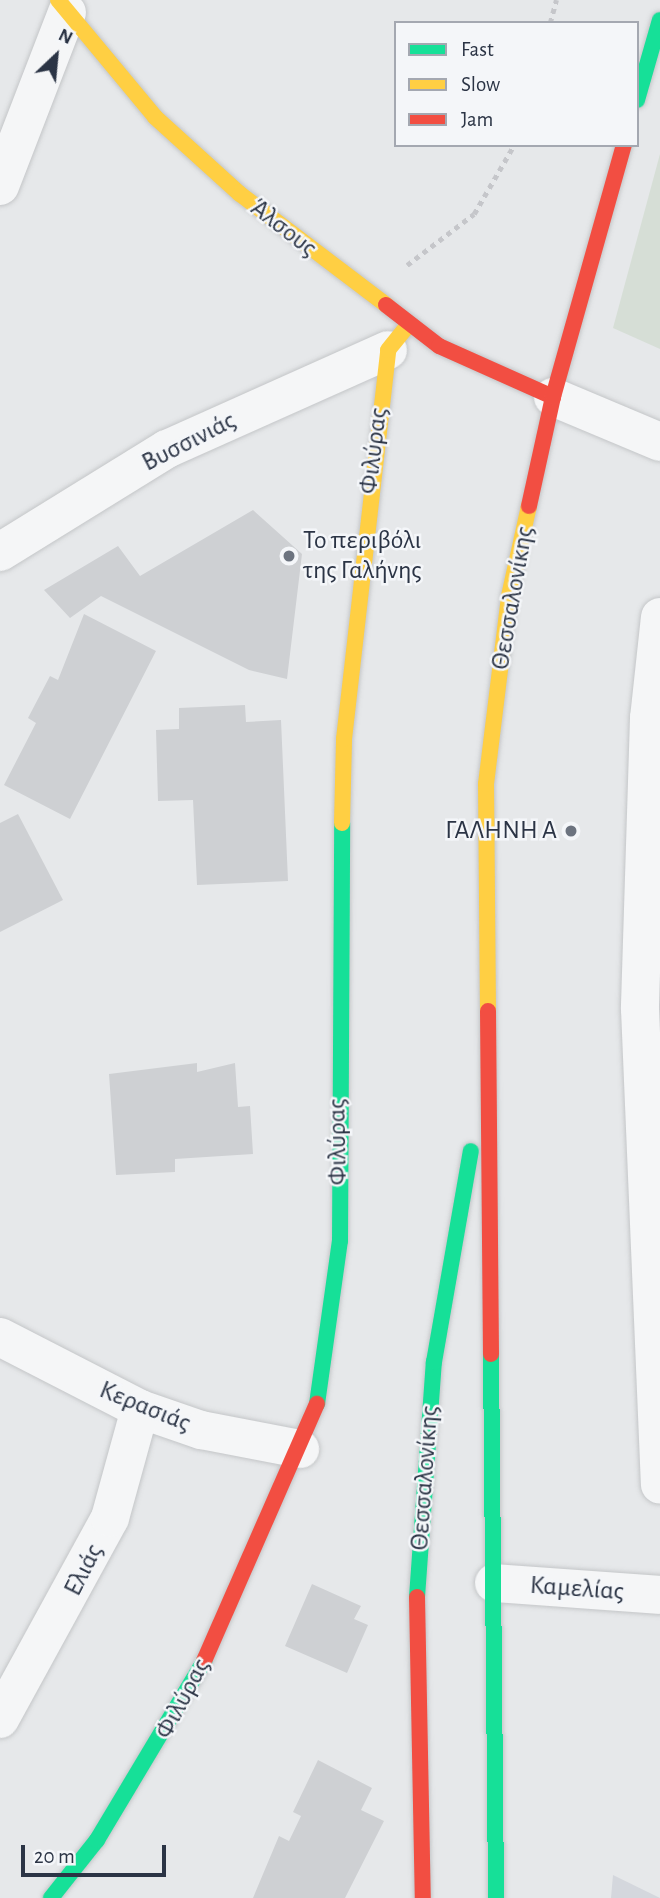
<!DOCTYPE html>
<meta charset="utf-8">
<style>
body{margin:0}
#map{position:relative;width:660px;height:1898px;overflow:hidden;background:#e6e8ea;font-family:"Alegreya Sans",sans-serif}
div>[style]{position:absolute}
.built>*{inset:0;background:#d4d7dd}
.green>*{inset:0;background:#d6ded6}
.building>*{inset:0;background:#ced0d3}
.path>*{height:4.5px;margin-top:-2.25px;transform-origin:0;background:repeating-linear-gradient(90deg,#c5c6ca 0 5px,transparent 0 10px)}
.roads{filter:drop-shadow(0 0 2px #c4c6c8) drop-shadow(0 0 2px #c4c6c8)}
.street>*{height:38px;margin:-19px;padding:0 19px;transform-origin:19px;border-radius:19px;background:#f5f6f7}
.fast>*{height:16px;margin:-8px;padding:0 8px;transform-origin:8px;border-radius:8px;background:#16e098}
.slow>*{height:16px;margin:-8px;padding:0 8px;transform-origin:8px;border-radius:8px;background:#ffcf43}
.jam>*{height:16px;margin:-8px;padding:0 8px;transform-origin:8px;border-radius:8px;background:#f24e42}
.dots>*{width:19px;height:19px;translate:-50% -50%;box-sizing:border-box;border:4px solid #f4f6f9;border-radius:50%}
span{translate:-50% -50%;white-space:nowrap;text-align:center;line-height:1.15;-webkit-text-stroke:5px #f4f6f9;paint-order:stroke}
.street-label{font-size:26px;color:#2b3445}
.poi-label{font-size:26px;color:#2b3445}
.left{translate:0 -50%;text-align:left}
.right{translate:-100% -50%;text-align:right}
.legend{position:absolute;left:394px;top:21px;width:245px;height:126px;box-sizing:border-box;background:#f4f6f9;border:2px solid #a4a8b1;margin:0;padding:9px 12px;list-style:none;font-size:21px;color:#2b3445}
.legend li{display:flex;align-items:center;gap:14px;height:35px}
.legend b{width:35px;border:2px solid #a4a8b1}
.north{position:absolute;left:21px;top:21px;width:70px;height:70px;-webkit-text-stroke:5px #f4f6f9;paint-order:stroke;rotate:26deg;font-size:19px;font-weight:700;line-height:28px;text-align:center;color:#2b3445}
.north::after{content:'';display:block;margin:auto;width:24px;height:32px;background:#2b3445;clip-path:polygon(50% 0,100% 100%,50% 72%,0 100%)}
.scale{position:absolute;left:21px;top:1845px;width:145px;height:32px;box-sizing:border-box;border:4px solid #2b3445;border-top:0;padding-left:9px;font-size:21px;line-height:24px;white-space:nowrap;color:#2b3445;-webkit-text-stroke:5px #f4f6f9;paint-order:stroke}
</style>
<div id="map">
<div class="built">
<div style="clip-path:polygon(613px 1875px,660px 1898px,611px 1898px)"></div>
</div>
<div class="green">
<div style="clip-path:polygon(660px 154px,660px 349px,613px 328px)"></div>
</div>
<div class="building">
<div style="clip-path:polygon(253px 510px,302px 554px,287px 679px,249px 670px,101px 596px,70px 618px,44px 590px,118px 546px,140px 576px)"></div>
<div style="clip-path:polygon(84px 614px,156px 651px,70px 819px,4px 785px,36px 723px,28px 718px,50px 676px,58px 680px)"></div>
<div style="clip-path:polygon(245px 705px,246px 722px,281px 720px,288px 881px,197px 885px,193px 800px,158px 801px,156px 730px,179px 729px,179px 708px)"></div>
<div style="clip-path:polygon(18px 814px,63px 900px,0 932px,0 823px)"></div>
<div style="clip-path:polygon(197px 1063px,197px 1072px,235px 1063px,238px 1107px,250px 1106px,253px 1154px,175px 1159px,175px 1172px,116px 1175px,109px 1074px)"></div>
<div style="clip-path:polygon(312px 1584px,361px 1606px,354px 1619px,368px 1625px,347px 1673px,285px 1646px)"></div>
<div style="clip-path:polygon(318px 1760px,372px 1788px,361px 1810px,384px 1821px,345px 1898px,253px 1898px,279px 1836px,289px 1841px,301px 1816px,293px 1812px)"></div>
</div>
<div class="path">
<div style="left:550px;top:23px;width:24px;rotate:-75deg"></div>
<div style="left:407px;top:265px;width:84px;rotate:-37.3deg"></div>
<div style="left:474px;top:214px;width:80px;rotate:-59.9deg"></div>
</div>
<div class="roads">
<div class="street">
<div style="left:0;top:186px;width:186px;rotate:-68.9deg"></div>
<div style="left:553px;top:397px;width:116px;rotate:22.8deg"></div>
<div style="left:0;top:552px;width:196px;rotate:-31.7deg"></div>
<div style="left:167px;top:449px;width:242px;rotate:-24.1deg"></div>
<div style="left:660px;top:617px;width:102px;rotate:96.2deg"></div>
<div style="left:649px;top:718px;width:291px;rotate:91.8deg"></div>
<div style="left:640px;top:1009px;width:476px;rotate:87.6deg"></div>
<div style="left:0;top:1337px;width:157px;rotate:27.2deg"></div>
<div style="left:140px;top:1409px;width:65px;rotate:19deg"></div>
<div style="left:201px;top:1430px;width:101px;rotate:10.9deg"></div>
<div style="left:494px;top:1583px;width:166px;rotate:4.1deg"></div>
<div style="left:0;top:1719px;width:229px;rotate:-61.3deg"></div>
<div style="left:110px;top:1518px;width:113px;rotate:-74.6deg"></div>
</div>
<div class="fast">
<div style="left:637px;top:100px;width:83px;rotate:-74deg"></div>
<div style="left:491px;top:1354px;width:544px;rotate:89.47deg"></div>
<div style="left:317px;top:1404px;width:165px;rotate:-82deg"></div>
<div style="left:340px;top:1241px;width:418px;rotate:-89.7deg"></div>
<div style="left:417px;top:1597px;width:236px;rotate:-85.9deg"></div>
<div style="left:434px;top:1362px;width:214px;rotate:-80.1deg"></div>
<div style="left:51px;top:1898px;width:74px;rotate:-51.6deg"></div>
<div style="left:97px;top:1840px;width:209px;rotate:-59.1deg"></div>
</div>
<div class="slow">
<div style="left:58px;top:0;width:152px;rotate:50.3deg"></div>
<div style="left:155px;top:117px;width:115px;rotate:42.2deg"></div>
<div style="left:240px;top:194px;width:183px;rotate:37.2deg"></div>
<div style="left:342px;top:823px;width:84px;rotate:-88.6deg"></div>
<div style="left:344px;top:739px;width:391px;rotate:-83.5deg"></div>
<div style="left:388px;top:350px;width:32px;rotate:-51deg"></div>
<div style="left:488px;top:1011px;width:227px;rotate:-90.5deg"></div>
<div style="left:486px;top:784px;width:189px;rotate:-83deg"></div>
<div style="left:509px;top:596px;width:92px;rotate:-77.5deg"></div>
</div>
<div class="jam">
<div style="left:386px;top:305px;width:67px;rotate:37.7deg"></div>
<div style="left:439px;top:346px;width:125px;rotate:24.1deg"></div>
<div style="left:529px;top:506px;width:112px;rotate:-77.6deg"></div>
<div style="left:553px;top:397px;width:262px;rotate:-74.3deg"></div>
<div style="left:488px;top:1011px;width:343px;rotate:89.5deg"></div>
<div style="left:417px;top:1597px;width:301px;rotate:88.9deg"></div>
<div style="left:204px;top:1661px;width:281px;rotate:-66.3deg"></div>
</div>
</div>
<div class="dots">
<div style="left:289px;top:556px;background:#6c737f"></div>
<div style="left:571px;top:831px;background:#6c737f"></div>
</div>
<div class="street-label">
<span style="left:283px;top:228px;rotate:38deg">Άλσους</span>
<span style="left:189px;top:442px;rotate:-27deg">Βυσσινιάς</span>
<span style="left:374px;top:451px;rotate:-83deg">Φιλύρας</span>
<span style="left:513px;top:598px;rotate:-80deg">Θεσσαλονίκης</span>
<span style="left:338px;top:1142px;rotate:-91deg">Φιλύρας</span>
<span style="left:145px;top:1407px;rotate:22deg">Κερασιάς</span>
<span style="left:425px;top:1478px;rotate:-86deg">Θεσσαλονίκης</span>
<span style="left:84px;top:1570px;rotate:-63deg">Ελιάς</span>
<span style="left:577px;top:1589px;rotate:4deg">Καμελίας</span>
<span style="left:183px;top:1699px;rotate:-62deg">Φιλύρας</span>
</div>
<div class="poi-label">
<span class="left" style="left:303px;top:556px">Το περιβόλι<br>της Γαλήνης</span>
<span class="right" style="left:557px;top:831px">ΓΑΛΗΝΗ Α</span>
</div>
<ul class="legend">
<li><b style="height:9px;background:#16e098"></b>Fast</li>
<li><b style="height:9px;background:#ffcf43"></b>Slow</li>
<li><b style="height:9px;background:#f24e42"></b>Jam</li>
</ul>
<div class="north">N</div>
<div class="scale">20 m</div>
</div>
